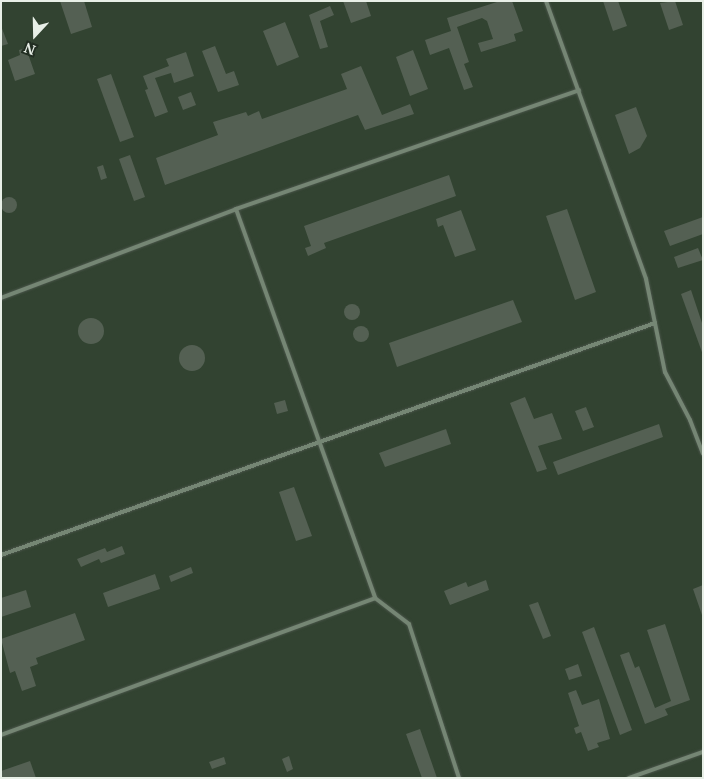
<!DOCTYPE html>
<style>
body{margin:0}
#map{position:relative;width:704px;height:779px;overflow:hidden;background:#2c382c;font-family:"PT Serif",serif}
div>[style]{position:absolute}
.built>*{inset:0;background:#324331}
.building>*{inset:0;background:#546053}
.round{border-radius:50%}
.roads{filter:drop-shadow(0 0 1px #4a554a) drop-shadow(0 0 1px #4a554a)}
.service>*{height:4px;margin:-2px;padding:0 2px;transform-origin:2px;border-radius:2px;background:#758674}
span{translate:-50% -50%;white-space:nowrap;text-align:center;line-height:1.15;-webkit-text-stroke:4.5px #222e22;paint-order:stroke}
.frame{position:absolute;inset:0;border:2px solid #e8efe7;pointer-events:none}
.north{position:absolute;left:10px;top:10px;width:50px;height:50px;-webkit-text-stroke:4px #222e22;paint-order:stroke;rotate:201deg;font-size:14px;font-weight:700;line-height:20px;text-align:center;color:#e8efe7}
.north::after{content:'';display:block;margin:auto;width:18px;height:22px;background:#e8efe7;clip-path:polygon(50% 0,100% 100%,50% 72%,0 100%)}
</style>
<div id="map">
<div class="built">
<div style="clip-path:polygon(1px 1px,703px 1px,703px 778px,1px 778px)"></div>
</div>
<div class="building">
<div style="clip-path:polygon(60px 1px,84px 1px,92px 27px,71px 34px)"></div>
<div style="clip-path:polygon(343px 1px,366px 1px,371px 16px,351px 23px)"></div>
<div style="clip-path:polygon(500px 1px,512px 1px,523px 31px,514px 34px,516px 41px,481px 52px,478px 43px,493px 39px,487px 21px,482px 18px,457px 27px,469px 62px,464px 64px,473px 87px,464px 90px,449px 48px,430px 55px,425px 40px,451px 31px,447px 18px)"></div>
<div style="clip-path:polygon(603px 1px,618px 1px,627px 26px,613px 31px)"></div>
<div style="clip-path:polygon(675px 1px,683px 25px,669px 30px,660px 3px)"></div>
<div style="clip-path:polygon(330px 6px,334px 15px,320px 21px,328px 47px,320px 49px,309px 15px)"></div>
<div style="clip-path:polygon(285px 22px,299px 57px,277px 66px,263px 31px)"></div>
<div style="clip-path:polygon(1px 26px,8px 44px,1px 46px)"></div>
<div style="clip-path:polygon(215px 46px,226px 74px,234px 71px,239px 85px,218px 92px,202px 51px)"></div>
<div style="clip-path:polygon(26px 48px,35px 74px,15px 81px,8px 60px,20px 55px,19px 50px)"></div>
<div style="clip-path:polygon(413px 50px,428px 89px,410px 96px,396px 57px)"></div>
<div style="clip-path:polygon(186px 52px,194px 76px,174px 83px,171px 73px,155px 78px,168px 112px,155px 117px,145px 90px,148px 89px,143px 76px,169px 66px,166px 59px)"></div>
<div style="clip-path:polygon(361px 66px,382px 115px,410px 104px,414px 114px,365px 130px,358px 115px,165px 185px,156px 158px,218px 135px,213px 122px,246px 112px,248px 116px,259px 111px,262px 119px,347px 89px,341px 74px)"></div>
<div style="clip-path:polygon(111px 74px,134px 137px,120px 142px,97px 79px)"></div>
<div style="clip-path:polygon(191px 92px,196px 105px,183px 110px,178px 97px)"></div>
<div style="clip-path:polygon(636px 107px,647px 136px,640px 148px,629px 154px,615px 115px)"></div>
<div style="clip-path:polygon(130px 155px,145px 197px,134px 201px,119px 159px)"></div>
<div style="clip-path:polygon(103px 165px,107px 178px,101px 180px,97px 167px)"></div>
<div style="clip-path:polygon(449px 175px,456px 196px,324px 243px,326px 248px,308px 256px,305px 248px,311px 246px,304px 226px)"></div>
<div class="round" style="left:1px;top:197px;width:16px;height:16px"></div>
<div style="clip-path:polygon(567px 209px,596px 292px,575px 300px,546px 216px)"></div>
<div style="clip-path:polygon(461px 210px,476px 250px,455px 257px,443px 225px,438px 227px,436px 219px)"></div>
<div style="clip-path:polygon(703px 217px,703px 234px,670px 246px,664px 231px)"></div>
<div style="clip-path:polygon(698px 248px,703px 260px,678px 268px,674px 257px)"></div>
<div style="clip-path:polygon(691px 290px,703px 326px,703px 355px,681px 294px)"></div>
<div style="clip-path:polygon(513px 300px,522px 322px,397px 367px,389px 343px)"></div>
<div class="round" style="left:344px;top:304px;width:16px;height:16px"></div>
<div class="round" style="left:78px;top:318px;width:26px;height:26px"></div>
<div class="round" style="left:353px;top:326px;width:16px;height:16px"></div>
<div class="round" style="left:179px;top:345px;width:26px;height:26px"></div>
<div style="clip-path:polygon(525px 397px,534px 419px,552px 413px,562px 439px,538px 446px,547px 469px,537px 472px,510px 403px)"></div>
<div style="clip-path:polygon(285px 400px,288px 411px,277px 414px,274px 403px)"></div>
<div style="clip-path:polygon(586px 407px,594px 427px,583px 431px,575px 411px)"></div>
<div style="clip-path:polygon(659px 424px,663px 437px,558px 475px,553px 462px)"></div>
<div style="clip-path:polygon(446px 429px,451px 444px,385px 467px,379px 453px)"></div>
<div style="clip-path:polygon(294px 487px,312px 536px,296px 541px,279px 492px)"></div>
<div style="clip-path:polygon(122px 546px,125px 554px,101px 563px,99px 559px,81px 567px,77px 559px,105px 548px,107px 552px)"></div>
<div style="clip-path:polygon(191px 567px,193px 573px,171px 582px,169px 576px)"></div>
<div style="clip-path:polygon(155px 574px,160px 589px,108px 607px,103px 593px)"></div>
<div style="clip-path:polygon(486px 580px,489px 590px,450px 605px,444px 591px,466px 582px,468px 587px)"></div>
<div style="clip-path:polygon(703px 585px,703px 615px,702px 615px,693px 589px)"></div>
<div style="clip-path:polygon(26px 590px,31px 607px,1px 617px,1px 598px)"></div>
<div style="clip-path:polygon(538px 602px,551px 636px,543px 639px,529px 605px)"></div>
<div style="clip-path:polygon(75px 613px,85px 640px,36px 658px,38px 664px,30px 667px,36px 686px,22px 691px,15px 671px,10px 673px,1px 639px)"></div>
<div style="clip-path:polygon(665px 624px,690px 700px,665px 709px,668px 715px,645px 724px,620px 655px,629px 652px,635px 668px,639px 666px,655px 708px,671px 701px,647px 630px)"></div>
<div style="clip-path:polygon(594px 627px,632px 730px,620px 735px,582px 632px)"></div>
<div style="clip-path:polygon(578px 664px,582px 676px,569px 680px,565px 669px)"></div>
<div style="clip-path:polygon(576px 690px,582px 705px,599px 699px,610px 739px,597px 743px,599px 747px,588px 751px,581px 732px,576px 734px,574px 728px,579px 726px,568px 693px)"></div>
<div style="clip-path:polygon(420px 729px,437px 778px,422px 778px,406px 734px)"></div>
<div style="clip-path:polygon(289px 756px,293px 769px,287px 772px,282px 759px)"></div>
<div style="clip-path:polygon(224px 757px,226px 764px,212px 769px,209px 762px)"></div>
<div style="clip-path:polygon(30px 761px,36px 778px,1px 778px,1px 771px)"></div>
</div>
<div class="roads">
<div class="service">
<div style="left:546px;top:1px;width:295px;rotate:70.2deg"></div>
<div style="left:646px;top:279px;width:95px;rotate:78.5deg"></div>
<div style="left:665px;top:372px;width:54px;rotate:62.5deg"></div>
<div style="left:690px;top:420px;width:36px;rotate:69deg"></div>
<div style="left:236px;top:209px;width:413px;rotate:70.3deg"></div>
<div style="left:375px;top:598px;width:43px;rotate:37.4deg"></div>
<div style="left:409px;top:624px;width:162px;rotate:72deg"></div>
<div style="left:1px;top:298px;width:251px;rotate:-20.7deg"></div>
<div style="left:236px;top:209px;width:363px;rotate:-19.1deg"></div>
<div style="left:1px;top:555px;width:694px;rotate:-19.53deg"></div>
<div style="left:1px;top:735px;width:398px;rotate:-20.1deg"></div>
<div style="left:629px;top:778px;width:78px;rotate:-19.4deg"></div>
</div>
</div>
<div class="frame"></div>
<div class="north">N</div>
</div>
